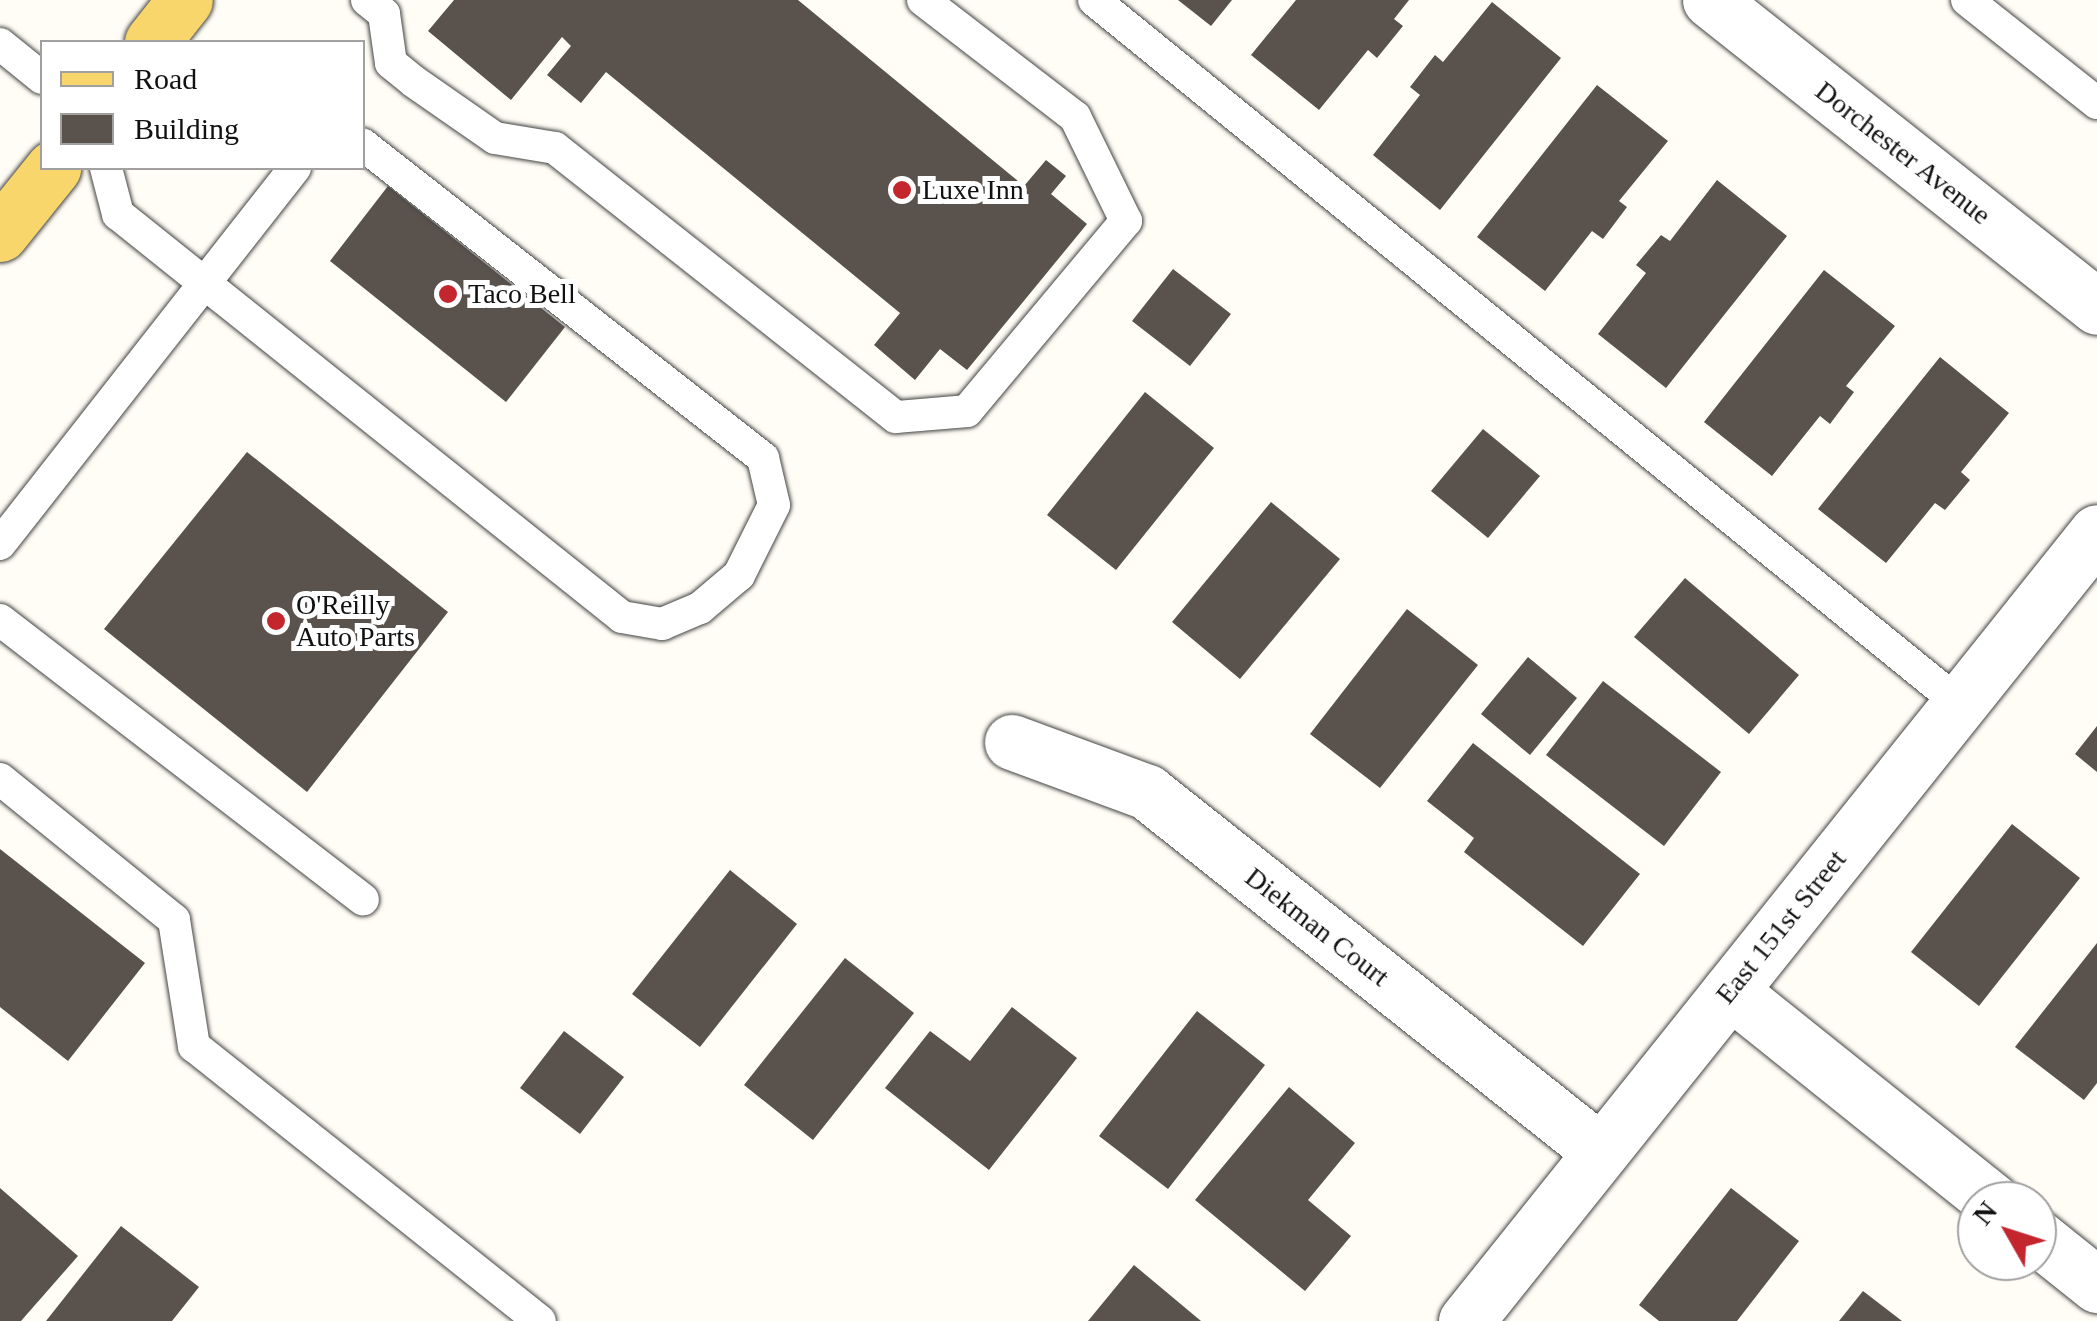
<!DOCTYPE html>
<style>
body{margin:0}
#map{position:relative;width:2097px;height:1321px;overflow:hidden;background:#fffdf5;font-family:Georgia,serif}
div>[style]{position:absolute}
.building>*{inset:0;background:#5a524d}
.roads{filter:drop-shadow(0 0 2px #444) drop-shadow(0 0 2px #444)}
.lane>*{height:32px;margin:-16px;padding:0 16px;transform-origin:16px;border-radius:16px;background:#fff}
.street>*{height:55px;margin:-27.5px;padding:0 27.5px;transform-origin:27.5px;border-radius:27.5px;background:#fff}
.primary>*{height:55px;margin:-27.5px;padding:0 27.5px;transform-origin:27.5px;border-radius:27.5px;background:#f9d66b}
.dots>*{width:28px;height:28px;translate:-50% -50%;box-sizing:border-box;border:5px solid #fff;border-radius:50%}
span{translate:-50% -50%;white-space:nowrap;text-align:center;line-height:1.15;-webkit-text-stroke:10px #fff;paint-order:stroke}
.street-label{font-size:28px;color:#111}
.poi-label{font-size:28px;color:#111}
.left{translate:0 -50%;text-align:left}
.legend{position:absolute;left:40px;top:40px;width:325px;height:130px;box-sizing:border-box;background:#fff;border:2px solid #a0a0a0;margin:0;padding:12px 18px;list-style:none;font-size:30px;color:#111}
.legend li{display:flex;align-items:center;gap:20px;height:50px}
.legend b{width:50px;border:2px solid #a0a0a0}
.north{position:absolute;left:1957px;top:1181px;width:100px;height:100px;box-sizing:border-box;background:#fff;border:2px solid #a0a0a0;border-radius:50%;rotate:309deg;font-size:28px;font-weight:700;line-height:40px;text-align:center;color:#111}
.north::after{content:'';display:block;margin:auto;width:35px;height:45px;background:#c4262e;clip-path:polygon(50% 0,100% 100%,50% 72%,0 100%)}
</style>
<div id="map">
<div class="building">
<div style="clip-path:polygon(454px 0,798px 0,1024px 186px,1046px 160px,1066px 176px,1051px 194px,1087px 224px,967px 370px,940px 349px,915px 380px,874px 345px,900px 313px,606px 72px,581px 103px,547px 75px,571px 46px,562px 37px,511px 100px,428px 31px)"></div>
<div style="clip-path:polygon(1178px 0,1232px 0,1211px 26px)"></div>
<div style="clip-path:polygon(1296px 0,1409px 0,1394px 19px,1403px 26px,1377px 58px,1368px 50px,1319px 110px,1251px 55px)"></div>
<div style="clip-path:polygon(1492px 2px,1561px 58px,1440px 210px,1373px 155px,1420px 95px,1410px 87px,1435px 55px,1443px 62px)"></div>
<div style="clip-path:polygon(1597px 85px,1668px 141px,1619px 201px,1627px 207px,1603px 239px,1592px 231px,1545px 291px,1477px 237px)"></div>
<div style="clip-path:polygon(1717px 180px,1787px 236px,1666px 388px,1598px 334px,1646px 273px,1636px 265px,1661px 235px,1670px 241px)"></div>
<div style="clip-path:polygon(388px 186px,565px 327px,506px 402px,330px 261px)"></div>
<div style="clip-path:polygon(1173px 269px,1231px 314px,1190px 366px,1132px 321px)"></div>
<div style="clip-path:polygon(1824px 270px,1895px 326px,1846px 386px,1854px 392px,1830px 424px,1820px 416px,1772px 476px,1704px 422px)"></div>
<div style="clip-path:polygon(1940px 357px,2009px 413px,1961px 472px,1970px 480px,1945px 510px,1935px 503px,1886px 563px,1818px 509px)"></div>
<div style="clip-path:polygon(1145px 392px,1214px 448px,1116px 570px,1047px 515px)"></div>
<div style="clip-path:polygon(1483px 429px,1540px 476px,1488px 538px,1431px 491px)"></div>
<div style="clip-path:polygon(247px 452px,448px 612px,307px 792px,104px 629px)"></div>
<div style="clip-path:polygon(1271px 502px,1340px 559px,1240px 679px,1172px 622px)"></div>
<div style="clip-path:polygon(1685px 578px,1799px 675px,1749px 734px,1634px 637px)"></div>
<div style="clip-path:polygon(1407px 609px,1478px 665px,1380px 788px,1310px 734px)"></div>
<div style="clip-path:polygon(1528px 657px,1577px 698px,1530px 755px,1481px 714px)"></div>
<div style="clip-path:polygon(1603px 681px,1721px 772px,1664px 846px,1546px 755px)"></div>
<div style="clip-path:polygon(2097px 726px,2097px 772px,2075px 754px)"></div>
<div style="clip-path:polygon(1473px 743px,1640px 874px,1583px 946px,1464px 852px,1474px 838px,1427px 801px)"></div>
<div style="clip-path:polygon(2012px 824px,2080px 878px,1979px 1006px,1911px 952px)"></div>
<div style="clip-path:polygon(0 849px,145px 963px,68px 1061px,0 1007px)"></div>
<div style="clip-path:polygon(730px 870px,797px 924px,700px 1047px,632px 994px)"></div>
<div style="clip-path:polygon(2097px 943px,2097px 1083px,2084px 1100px,2015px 1047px)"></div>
<div style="clip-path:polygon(845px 958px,914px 1013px,813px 1140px,744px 1085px)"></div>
<div style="clip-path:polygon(1012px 1007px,1077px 1058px,989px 1170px,885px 1088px,930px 1031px,970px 1061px)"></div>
<div style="clip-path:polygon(1197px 1011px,1265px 1065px,1168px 1189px,1099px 1136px)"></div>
<div style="clip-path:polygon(564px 1031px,624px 1077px,580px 1134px,520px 1088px)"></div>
<div style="clip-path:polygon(1289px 1087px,1355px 1143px,1308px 1200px,1351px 1236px,1305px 1291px,1195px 1200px)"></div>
<div style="clip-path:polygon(0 1188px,78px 1256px,21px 1321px,0 1321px)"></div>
<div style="clip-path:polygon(1731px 1188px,1799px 1241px,1737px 1321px,1659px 1321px,1639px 1305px)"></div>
<div style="clip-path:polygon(121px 1226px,199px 1287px,172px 1321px,46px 1321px)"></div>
<div style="clip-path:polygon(1134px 1265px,1201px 1321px,1088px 1321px)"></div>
<div style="clip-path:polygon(1863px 1291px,1902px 1321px,1839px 1321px)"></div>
</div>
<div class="roads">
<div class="lane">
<div style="left:367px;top:0;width:22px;rotate:39deg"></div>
<div style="left:384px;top:14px;width:49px;rotate:81.9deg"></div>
<div style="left:391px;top:63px;width:28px;rotate:39deg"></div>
<div style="left:413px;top:81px;width:100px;rotate:34.8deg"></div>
<div style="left:495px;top:138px;width:61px;rotate:9.5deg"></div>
<div style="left:555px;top:148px;width:434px;rotate:38.3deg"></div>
<div style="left:896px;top:417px;width:71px;rotate:-4.8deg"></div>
<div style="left:967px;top:411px;width:248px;rotate:-50.1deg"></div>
<div style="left:1126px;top:221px;width:116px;rotate:-116.1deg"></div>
<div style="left:1075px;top:117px;width:192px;rotate:-142.4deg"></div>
<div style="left:1094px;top:0;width:1116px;rotate:39.11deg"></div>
<div style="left:1967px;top:0;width:166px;rotate:38.4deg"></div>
<div style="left:0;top:44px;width:54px;rotate:39deg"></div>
<div style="left:106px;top:168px;width:48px;rotate:75.4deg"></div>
<div style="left:118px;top:214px;width:645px;rotate:38.65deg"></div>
<div style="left:622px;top:617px;width:41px;rotate:9.9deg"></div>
<div style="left:662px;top:624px;width:41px;rotate:-22.8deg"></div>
<div style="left:700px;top:608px;width:51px;rotate:-40.2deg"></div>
<div style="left:739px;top:575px;width:78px;rotate:-63.4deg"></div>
<div style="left:774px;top:505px;width:48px;rotate:-103.2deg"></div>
<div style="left:763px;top:458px;width:509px;rotate:-141.94deg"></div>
<div style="left:0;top:544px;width:478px;rotate:-51.9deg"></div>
<div style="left:0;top:620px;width:458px;rotate:37.6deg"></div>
<div style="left:0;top:779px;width:224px;rotate:39deg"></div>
<div style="left:174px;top:920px;width:128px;rotate:81deg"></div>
<div style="left:194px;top:1046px;width:442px;rotate:38.5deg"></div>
</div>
<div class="street">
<div style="left:1710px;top:0;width:494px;rotate:38.4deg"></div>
<div style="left:1012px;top:742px;width:144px;rotate:20.3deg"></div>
<div style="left:1147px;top:792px;width:579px;rotate:38.41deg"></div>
<div style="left:1730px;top:991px;width:336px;rotate:38.7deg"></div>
<div style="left:2037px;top:1237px;width:77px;rotate:38.7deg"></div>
<div style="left:1466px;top:1321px;width:1010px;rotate:-51.35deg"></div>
</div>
<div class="primary">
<div style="left:152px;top:42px;width:53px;rotate:-51.8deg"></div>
<div style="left:0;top:234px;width:85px;rotate:-51.2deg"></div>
</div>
</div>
<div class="dots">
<div style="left:902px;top:190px;background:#c4262e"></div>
<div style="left:448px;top:294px;background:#c4262e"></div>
<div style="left:276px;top:621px;background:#c4262e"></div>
</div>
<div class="street-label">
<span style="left:1903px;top:153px;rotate:38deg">Dorchester Avenue</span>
<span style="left:1317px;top:927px;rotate:38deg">Diekman Court</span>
<span style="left:1781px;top:927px;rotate:-51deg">East 151st Street</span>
</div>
<div class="poi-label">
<span class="left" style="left:922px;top:190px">Luxe Inn</span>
<span class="left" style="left:468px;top:294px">Taco Bell</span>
<span class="left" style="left:296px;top:621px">O'Reilly<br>Auto Parts</span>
</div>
<ul class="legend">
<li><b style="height:12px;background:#f9d66b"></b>Road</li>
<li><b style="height:28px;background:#5a524d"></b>Building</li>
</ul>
<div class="north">N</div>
</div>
